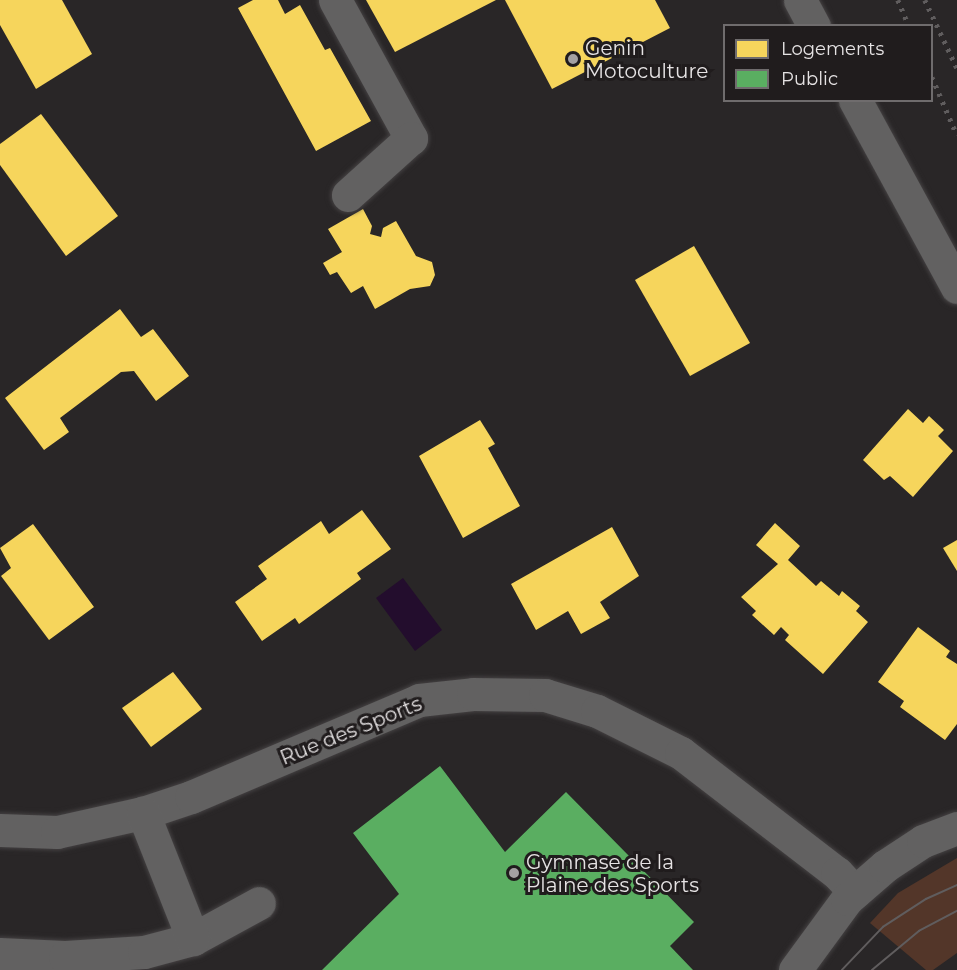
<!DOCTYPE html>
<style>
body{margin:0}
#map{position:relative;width:957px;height:970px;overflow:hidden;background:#292627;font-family:Montserrat,sans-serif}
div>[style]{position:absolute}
.green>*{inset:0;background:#533629}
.water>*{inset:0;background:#230d2d}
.homes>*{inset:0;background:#f6d55c}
.public>*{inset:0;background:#5aae61}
.roads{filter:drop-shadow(0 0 2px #444142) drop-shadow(0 0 2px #444142)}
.minor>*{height:33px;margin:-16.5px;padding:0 16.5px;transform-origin:16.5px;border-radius:16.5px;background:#626161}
.tram>*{height:1.5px;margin:-0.75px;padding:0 0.75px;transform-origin:0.75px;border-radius:0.75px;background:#605d5e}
.rail>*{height:4.5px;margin-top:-2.25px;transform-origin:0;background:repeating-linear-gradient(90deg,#605d5e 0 3px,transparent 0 9px)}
.dots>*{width:16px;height:16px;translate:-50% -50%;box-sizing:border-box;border:3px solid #201c1d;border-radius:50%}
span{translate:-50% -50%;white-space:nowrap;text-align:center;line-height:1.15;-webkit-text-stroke:6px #201c1d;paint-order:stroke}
.poi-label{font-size:20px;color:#e6e3e4}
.left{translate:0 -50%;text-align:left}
.street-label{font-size:20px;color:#e6e3e4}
.legend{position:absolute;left:723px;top:24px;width:210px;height:78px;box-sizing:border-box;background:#201c1d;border:2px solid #6f6c6d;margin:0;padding:8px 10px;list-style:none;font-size:18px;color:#e6e3e4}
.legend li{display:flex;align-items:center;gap:12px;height:30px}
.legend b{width:30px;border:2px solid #6f6c6d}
</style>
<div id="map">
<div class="green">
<div style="clip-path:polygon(957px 858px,957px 953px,933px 970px,926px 970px,870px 923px,898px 893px)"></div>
</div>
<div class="water">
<div style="clip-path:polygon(403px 578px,442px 630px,415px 651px,376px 598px)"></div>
</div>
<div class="homes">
<div style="clip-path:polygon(0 0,62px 0,92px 54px,36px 89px,0 25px)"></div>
<div style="clip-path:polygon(253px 0,278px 0,285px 14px,300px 5px,325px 50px,330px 48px,371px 121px,316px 151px,238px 8px)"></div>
<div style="clip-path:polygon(366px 0,496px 0,395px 52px)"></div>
<div style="clip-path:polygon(505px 0,655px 0,670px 28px,552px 89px)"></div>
<div style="clip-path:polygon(41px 114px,118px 216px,66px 256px,0 165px,0 144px)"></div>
<div style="clip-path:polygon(363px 209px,372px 226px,370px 234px,381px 237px,383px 228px,396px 221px,416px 256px,432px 262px,435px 275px,430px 286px,410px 289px,375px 309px,363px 286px,351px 293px,337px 272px,330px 275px,323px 263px,342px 252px,328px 229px)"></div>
<div style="clip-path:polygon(694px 246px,750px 343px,690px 376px,635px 280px)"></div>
<div style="clip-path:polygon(120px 309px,141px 337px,153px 329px,189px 376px,156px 401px,134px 371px,121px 372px,60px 418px,69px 432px,44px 450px,5px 398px)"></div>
<div style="clip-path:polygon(908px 409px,923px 423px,929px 416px,944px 430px,938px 436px,953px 451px,913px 497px,890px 476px,884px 480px,863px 460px)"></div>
<div style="clip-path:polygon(480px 420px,495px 444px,488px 448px,520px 506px,463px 538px,419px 456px)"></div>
<div style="clip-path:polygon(362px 510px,391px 549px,357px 573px,361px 579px,299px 624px,295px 618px,262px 641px,235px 602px,267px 579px,258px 566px,321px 521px,329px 534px)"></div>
<div style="clip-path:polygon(775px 523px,800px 546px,788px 560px,816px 586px,821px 581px,839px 596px,842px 591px,860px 606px,856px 611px,868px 622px,823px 674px,785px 640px,789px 635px,781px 627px,774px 635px,752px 615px,756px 611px,741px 597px,778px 564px,756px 545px)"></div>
<div style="clip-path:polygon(33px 524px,94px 607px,49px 640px,1px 576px,11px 568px,0 548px)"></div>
<div style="clip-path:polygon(612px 527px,639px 576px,600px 602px,610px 618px,581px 634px,568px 611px,536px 630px,511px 584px)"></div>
<div style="clip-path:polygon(957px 540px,957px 571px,943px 548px)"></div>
<div style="clip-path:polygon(918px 627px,950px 651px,946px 657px,957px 664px,957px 724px,945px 740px,900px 707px,904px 701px,878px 682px)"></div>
<div style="clip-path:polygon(173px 672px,202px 709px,151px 747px,122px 708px)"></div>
</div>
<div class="public">
<div style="clip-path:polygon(440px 766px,505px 852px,566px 792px,694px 922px,670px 946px,693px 970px,322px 970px,399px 894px,353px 833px)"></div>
</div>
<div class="roads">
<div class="minor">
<div style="left:335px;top:0;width:158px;rotate:61.2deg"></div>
<div style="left:411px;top:138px;width:85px;rotate:137.9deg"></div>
<div style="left:800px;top:0;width:30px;rotate:62deg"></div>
<div style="left:855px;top:100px;width:213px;rotate:61.4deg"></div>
<div style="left:0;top:830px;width:57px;rotate:2deg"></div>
<div style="left:57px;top:832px;width:88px;rotate:-12.5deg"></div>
<div style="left:143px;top:813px;width:51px;rotate:-18.4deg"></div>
<div style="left:191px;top:797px;width:248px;rotate:-23deg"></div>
<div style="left:419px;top:700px;width:54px;rotate:-6.3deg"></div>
<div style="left:473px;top:694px;width:72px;rotate:0.8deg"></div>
<div style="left:545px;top:695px;width:54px;rotate:17.1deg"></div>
<div style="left:597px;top:711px;width:94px;rotate:26.6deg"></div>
<div style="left:681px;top:753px;width:197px;rotate:37.6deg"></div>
<div style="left:837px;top:873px;width:26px;rotate:47deg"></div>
<div style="left:193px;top:939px;width:75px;rotate:-28.6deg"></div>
<div style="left:0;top:954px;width:65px;rotate:2.6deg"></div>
<div style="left:65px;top:957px;width:79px;rotate:-3.6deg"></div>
<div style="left:144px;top:952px;width:51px;rotate:-14.9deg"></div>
<div style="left:193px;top:939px;width:136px;rotate:-111.6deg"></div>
<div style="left:795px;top:970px;width:88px;rotate:-53.8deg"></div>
<div style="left:847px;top:899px;width:50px;rotate:-41deg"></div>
<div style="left:885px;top:866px;width:45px;rotate:-33.3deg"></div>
<div style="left:923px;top:841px;width:36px;rotate:-21deg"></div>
</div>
</div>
<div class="tram">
<div style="left:842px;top:970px;width:59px;rotate:-46.4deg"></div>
<div style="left:883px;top:927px;width:51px;rotate:-33.1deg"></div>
<div style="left:926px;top:899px;width:34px;rotate:-24deg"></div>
<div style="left:872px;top:970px;width:61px;rotate:-39.7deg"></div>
<div style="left:919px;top:931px;width:43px;rotate:-27.8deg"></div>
</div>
<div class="rail">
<div style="left:898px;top:0;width:28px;rotate:67deg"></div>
<div style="left:925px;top:0;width:75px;rotate:64.8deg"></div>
<div style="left:932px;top:77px;width:63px;rotate:66.7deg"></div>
</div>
<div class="dots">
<div style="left:573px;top:59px;background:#a4a1a2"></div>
<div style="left:514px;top:873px;background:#a4a1a2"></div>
</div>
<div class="poi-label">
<span class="left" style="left:585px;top:60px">Genin<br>Motoculture</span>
<span class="left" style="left:526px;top:874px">Gymnase de la<br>Plaine des Sports</span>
</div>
<div class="street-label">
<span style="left:351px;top:731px;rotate:-22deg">Rue des Sports</span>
</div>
<ul class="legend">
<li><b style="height:16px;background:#f6d55c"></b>Logements</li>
<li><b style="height:16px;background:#5aae61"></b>Public</li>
</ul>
</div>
